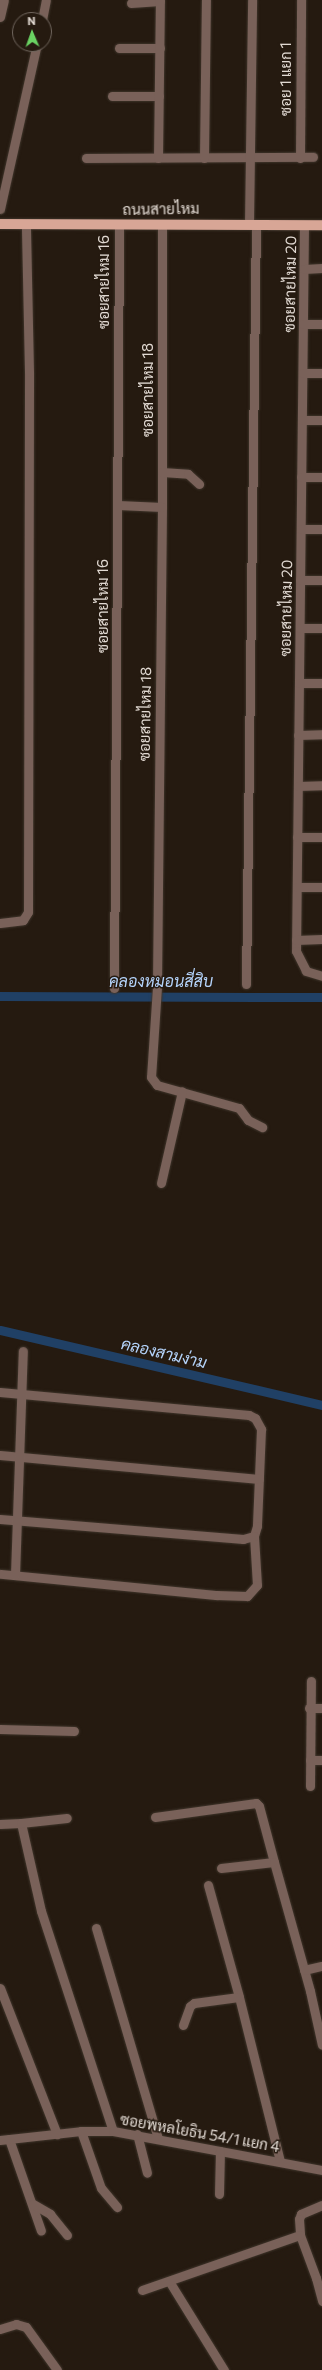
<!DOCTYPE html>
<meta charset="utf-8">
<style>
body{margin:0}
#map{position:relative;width:322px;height:2370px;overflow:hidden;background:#251a10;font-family:Commissioner,Sarabun,sans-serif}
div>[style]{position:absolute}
.canal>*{height:9px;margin:-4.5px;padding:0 4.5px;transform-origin:4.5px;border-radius:4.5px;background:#204065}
.roads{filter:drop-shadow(0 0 1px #3f352b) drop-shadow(0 0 1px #3f352b)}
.minor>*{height:9px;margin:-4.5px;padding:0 4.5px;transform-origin:4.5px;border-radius:4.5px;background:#796159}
.major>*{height:10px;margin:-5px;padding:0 5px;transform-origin:5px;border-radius:5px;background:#d8a696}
span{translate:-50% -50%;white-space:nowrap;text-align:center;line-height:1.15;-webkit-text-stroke:3px #251a10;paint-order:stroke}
.street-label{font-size:15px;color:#e1d9d2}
.water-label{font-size:16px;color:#b4d3fa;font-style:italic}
.north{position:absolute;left:12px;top:12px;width:40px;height:40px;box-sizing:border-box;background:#251a10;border:1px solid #70665e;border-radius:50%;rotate:358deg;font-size:11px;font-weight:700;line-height:16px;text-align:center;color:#e1d9d2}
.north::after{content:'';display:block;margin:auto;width:14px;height:18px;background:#6ad363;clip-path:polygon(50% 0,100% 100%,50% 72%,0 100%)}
</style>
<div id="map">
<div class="canal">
<div style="left:0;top:996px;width:322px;rotate:0.2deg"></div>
<div style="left:0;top:1330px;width:331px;rotate:13.1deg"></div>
</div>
<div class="roads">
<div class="minor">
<div style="left:131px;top:3px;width:29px;rotate:-4deg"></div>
<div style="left:0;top:17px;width:17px;rotate:-77deg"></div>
<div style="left:42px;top:20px;width:20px;rotate:-79deg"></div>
<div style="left:119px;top:48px;width:41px"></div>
<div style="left:112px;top:96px;width:47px"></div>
<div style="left:86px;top:158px;width:227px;rotate:-0.3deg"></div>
<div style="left:158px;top:158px;width:158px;rotate:-89.3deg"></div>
<div style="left:204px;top:158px;width:158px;rotate:-89.3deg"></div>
<div style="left:300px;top:158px;width:158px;rotate:-89.6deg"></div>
<div style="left:0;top:209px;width:169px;rotate:-77.4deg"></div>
<div style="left:162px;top:224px;width:283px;rotate:90deg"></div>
<div style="left:162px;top:507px;width:480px;rotate:90.6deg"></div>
<div style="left:157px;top:987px;width:90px;rotate:93.8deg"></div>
<div style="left:151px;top:1077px;width:10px;rotate:53deg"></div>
<div style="left:157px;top:1085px;width:85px;rotate:15.7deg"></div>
<div style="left:239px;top:1108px;width:15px;rotate:53deg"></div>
<div style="left:248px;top:1120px;width:16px;rotate:27deg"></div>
<div style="left:249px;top:224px;width:224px;rotate:-89.2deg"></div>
<div style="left:304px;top:225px;width:726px;rotate:90.63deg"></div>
<div style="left:296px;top:951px;width:22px;rotate:63deg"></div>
<div style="left:306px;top:971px;width:17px;rotate:17deg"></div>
<div style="left:304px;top:269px;width:18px;rotate:-3deg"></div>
<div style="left:303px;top:324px;width:19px"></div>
<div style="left:303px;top:373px;width:19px"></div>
<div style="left:302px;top:420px;width:20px"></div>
<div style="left:162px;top:472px;width:26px;rotate:4deg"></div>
<div style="left:188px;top:474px;width:15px;rotate:42deg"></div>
<div style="left:301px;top:477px;width:21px"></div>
<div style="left:118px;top:505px;width:44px;rotate:2.6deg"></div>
<div style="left:301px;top:529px;width:21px"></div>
<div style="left:300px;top:580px;width:22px"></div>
<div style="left:300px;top:628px;width:22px"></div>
<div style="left:299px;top:683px;width:23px"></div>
<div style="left:298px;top:735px;width:24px;rotate:-2deg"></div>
<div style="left:298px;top:786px;width:24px;rotate:-2deg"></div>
<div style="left:297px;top:837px;width:25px"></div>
<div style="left:297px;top:887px;width:25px"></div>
<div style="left:0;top:923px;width:23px;rotate:-7deg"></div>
<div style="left:23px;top:920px;width:9px;rotate:-58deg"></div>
<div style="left:28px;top:912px;width:540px;rotate:-89.89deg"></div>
<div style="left:29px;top:372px;width:148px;rotate:-91.2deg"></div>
<div style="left:296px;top:940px;width:26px;rotate:-2deg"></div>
<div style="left:246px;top:984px;width:760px;rotate:-89.25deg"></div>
<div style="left:114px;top:988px;width:763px;rotate:-89.62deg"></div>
<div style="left:161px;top:1183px;width:94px;rotate:-77.1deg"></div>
<div style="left:0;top:1392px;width:250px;rotate:5.3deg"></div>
<div style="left:249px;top:1415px;width:7px;rotate:27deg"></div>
<div style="left:255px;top:1418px;width:13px;rotate:61deg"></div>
<div style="left:261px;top:1429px;width:97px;rotate:92.4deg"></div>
<div style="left:257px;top:1526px;width:10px;rotate:107deg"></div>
<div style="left:254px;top:1536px;width:49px;rotate:86.5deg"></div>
<div style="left:257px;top:1585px;width:15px;rotate:132deg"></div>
<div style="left:247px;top:1596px;width:31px;rotate:-178deg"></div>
<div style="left:216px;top:1595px;width:217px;rotate:-174.4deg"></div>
<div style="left:0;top:1455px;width:260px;rotate:5.3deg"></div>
<div style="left:0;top:1519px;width:244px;rotate:4.7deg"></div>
<div style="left:243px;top:1539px;width:11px;rotate:-15deg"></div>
<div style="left:15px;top:1575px;width:224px;rotate:-88deg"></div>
<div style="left:309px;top:1708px;width:13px"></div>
<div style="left:0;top:1729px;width:74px;rotate:1.5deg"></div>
<div style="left:310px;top:1760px;width:12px"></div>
<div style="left:310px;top:1786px;width:105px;rotate:-89.5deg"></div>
<div style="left:155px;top:1817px;width:102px;rotate:-7.9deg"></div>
<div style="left:256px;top:1803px;width:4px;rotate:45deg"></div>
<div style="left:259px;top:1806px;width:58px;rotate:75deg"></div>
<div style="left:21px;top:1823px;width:90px;rotate:77.2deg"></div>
<div style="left:41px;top:1911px;width:231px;rotate:71.9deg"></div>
<div style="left:0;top:1824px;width:21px;rotate:-3deg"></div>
<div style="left:21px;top:1823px;width:46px;rotate:-6.2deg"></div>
<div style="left:221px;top:1868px;width:53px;rotate:-6.5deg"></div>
<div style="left:274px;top:1862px;width:134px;rotate:74.4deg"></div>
<div style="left:310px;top:1991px;width:55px;rotate:77.5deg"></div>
<div style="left:208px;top:1885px;width:116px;rotate:74.5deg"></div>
<div style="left:239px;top:1997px;width:170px;rotate:76deg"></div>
<div style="left:96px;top:1928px;width:219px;rotate:73.6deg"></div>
<div style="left:304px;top:1970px;width:18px;rotate:-13deg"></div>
<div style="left:0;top:1988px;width:157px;rotate:68.7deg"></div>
<div style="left:183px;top:2025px;width:20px;rotate:-70deg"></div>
<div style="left:190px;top:2006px;width:5px;rotate:-37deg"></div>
<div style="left:194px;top:2003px;width:45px;rotate:-7.6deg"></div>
<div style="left:81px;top:2131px;width:60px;rotate:70.7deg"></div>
<div style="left:101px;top:2188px;width:25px;rotate:50deg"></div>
<div style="left:137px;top:2134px;width:40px;rotate:75.6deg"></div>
<div style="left:9px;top:2139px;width:97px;rotate:70.8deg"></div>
<div style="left:0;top:2140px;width:81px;rotate:-6.3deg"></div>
<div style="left:81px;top:2131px;width:32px"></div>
<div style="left:113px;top:2131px;width:213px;rotate:10.6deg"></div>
<div style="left:219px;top:2194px;width:43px;rotate:-88.7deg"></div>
<div style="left:33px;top:2204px;width:20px;rotate:30deg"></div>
<div style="left:50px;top:2214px;width:27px;rotate:51deg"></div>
<div style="left:322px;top:2205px;width:23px;rotate:157deg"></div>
<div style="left:301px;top:2214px;width:5px;rotate:112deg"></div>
<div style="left:299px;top:2219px;width:16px;rotate:86deg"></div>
<div style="left:300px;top:2235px;width:46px;rotate:69.6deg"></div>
<div style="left:316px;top:2278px;width:24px;rotate:75deg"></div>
<div style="left:169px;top:2281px;width:105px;rotate:58.3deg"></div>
<div style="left:142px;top:2290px;width:167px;rotate:-19.2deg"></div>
<div style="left:0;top:2329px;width:17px;rotate:-17deg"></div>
<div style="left:16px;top:2324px;width:10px;rotate:17deg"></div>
<div style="left:26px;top:2327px;width:53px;rotate:54.2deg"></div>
</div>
<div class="major">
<div style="left:0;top:224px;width:322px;rotate:0.2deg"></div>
</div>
</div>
<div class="street-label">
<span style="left:286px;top:79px;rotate:-90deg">ซอย 1 แยก 1</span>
<span style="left:161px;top:209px;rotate:-1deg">ถนนสายไหม</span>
<span style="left:104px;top:282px;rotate:-90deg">ซอยสายไหม 16</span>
<span style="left:290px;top:284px;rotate:-89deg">ซอยสายไหม 20</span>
<span style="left:148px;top:390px;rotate:-90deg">ซอยสายไหม 18</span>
<span style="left:103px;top:606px;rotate:-90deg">ซอยสายไหม 16</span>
<span style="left:286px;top:608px;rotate:-89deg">ซอยสายไหม 20</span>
<span style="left:145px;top:714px;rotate:-89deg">ซอยสายไหม 18</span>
<span style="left:200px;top:2133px;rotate:10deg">ซอยพหลโยธิน 54/1 แยก 4</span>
</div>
<div class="water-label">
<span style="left:161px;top:981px">คลองหมอนสี่สิบ</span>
<span style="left:164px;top:1353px;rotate:13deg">คลองสามง่าม</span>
</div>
<div class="north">N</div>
</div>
